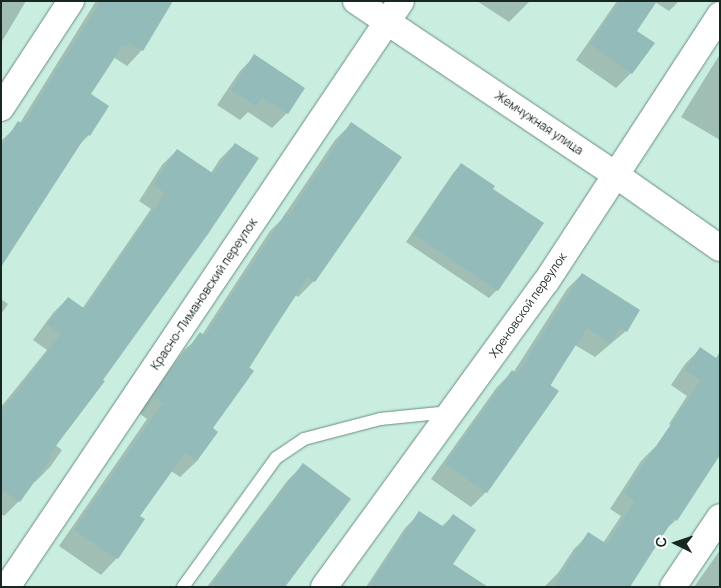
<!DOCTYPE html>
<meta charset="utf-8">
<style>
body{margin:0}
#map{position:relative;width:721px;height:588px;overflow:hidden;background:#c9eee0;font-family:Manrope,sans-serif}
div>[style]{position:absolute}
.shadow>*{inset:0;background:#0003}
.building>*{inset:0;background:#93bbb9}
.roads{filter:drop-shadow(0 0 1px #6a8c80) drop-shadow(0 0 1px #6a8c80)}
.lane>*{height:12px;margin:-6px;padding:0 6px;transform-origin:6px;border-radius:6px;background:#fff}
.street>*{height:26px;margin:-13px;padding:0 13px;transform-origin:13px;border-radius:13px;background:#fff}
span{translate:-50% -50%;white-space:nowrap;text-align:center;line-height:1.15;-webkit-text-stroke:4px #fff;paint-order:stroke}
.street-label{font-size:12px;color:#192722}
.frame{position:absolute;inset:0;border:2px solid #192722;pointer-events:none}
.north{position:absolute;left:651px;top:518px;width:50px;height:50px;-webkit-text-stroke:4px #fff;paint-order:stroke;rotate:274deg;font-size:14px;font-weight:700;line-height:20px;text-align:center;color:#192722}
.north::after{content:'';display:block;margin:auto;width:18px;height:22px;background:#192722;clip-path:polygon(50% 0,100% 100%,50% 72%,0 100%)}
</style>
<div id="map">
<div class="shadow">
<div style="clip-path:polygon(1px 1px,26px 1px,1px 43px)"></div>
<div style="clip-path:polygon(96px 1px,166px 1px,142px 50px,127px 66px,113px 57px,89px 95px,107px 106px,89px 135px,76px 148px,1px 264px,1px 141px,20px 123px)"></div>
<div style="clip-path:polygon(477px 1px,530px 1px,509px 22px)"></div>
<div style="clip-path:polygon(617px 1px,679px 1px,669px 11px,655px 2px,635px 31px,631px 73px,616px 88px,576px 60px)"></div>
<div style="clip-path:polygon(720px 54px,720px 140px,681px 117px)"></div>
<div style="clip-path:polygon(255px 56px,287px 113px,272px 128px,248px 112px,240px 120px,217px 105px,240px 71px)"></div>
<div style="clip-path:polygon(351px 124px,314px 281px,298px 297px,295px 295px,211px 429px,197px 461px,180px 477px,171px 471px,139px 517px,143px 520px,117px 558px,101px 575px,59px 546px,147px 419px,139px 413px,184px 350px,202px 335px,270px 231px,281px 220px,335px 140px)"></div>
<div style="clip-path:polygon(235px 144px,55px 445px,62px 450px,50px 467px,35px 482px,33px 481px,19px 501px,4px 516px,1px 514px,1px 407px,47px 350px,33px 340px,53px 313px,68px 298px,82px 309px,151px 209px,139px 201px,162px 165px,177px 150px,211px 173px,220px 159px)"></div>
<div style="clip-path:polygon(461px 165px,491px 189px,542px 223px,497px 290px,489px 298px,406px 242px,454px 172px)"></div>
<div style="clip-path:polygon(582px 274px,626px 331px,595px 357px,575px 345px,486px 492px,471px 507px,431px 479px,497px 387px,512px 372px,513px 373px,567px 289px)"></div>
<div style="clip-path:polygon(1px 299px,8px 304px,1px 314px)"></div>
<div style="clip-path:polygon(700px 349px,712px 453px,669px 424px,687px 396px,671px 385px,685px 364px)"></div>
<div style="clip-path:polygon(656px 446px,676px 520px,663px 532px,628px 587px,544px 587px,558px 573px,574px 549px,589px 534px,603px 543px,621px 516px,610px 509px,641px 461px)"></div>
<div style="clip-path:polygon(303px 465px,283px 587px,207px 587px,288px 480px)"></div>
<div style="clip-path:polygon(420px 513px,441px 527px,453px 516px,453px 587px,366px 587px,405px 528px)"></div>
<div style="clip-path:polygon(720px 550px,720px 587px,694px 587px)"></div>
</div>
<div class="building">
<div style="clip-path:polygon(101px 1px,173px 1px,143px 51px,129px 43px,126px 47px,123px 45px,91px 94px,109px 106px,90px 136px,87px 134px,1px 267px,1px 147px,18px 121px,23px 124px)"></div>
<div style="clip-path:polygon(620px 1px,657px 1px,637px 31px,655px 43px,632px 74px,590px 44px)"></div>
<div style="clip-path:polygon(254px 54px,305px 88px,288px 114px,262px 97px,256px 106px,231px 90px)"></div>
<div style="clip-path:polygon(351px 122px,402px 157px,315px 282px,308px 277px,249px 367px,254px 371px,213px 428px,218px 432px,197px 461px,185px 453px,140px 516px,145px 519px,118px 559px,74px 530px,163px 403px,154px 396px,200px 332px,205px 336px,286px 213px,289px 215px)"></div>
<div style="clip-path:polygon(235px 143px,259px 158px,208px 234px,103px 380px,105px 381px,49px 455px,52px 457px,20px 502px,1px 489px,1px 412px,61px 334px,47px 324px,68px 297px,85px 309px,165px 193px,153px 185px,177px 149px,214px 174px)"></div>
<div style="clip-path:polygon(461px 163px,495px 186px,493px 189px,544px 223px,498px 291px,413px 234px)"></div>
<div style="clip-path:polygon(582px 273px,640px 310px,627px 332px,620px 328px,610px 343px,587px 328px,550px 385px,559px 391px,487px 493px,445px 464px,512px 370px,517px 374px)"></div>
<div style="clip-path:polygon(700px 347px,716px 358px,720px 352px,720px 455px,677px 521px,674px 518px,630px 587px,553px 587px,588px 532px,607px 544px,635px 501px,624px 493px,701px 380px,685px 370px)"></div>
<div style="clip-path:polygon(303px 463px,351px 499px,285px 587px,210px 587px)"></div>
<div style="clip-path:polygon(419px 511px,444px 527px,453px 514px,476px 530px,453px 564px,488px 587px,369px 587px)"></div>
</div>
<div class="roads">
<div class="lane">
<div style="left:183px;top:587px;width:159px;rotate:-54.2deg"></div>
<div style="left:276px;top:458px;width:34px;rotate:-34deg"></div>
<div style="left:304px;top:439px;width:79px;rotate:-14.7deg"></div>
<div style="left:380px;top:419px;width:70px;rotate:-5.7deg"></div>
</div>
<div class="street">
<div style="left:356px;top:1px;width:313px;rotate:33.8deg"></div>
<div style="left:616px;top:175px;width:127px;rotate:35.1deg"></div>
<div style="left:1px;top:108px;width:128px;rotate:-56.8deg"></div>
<div style="left:7px;top:587px;width:706px;rotate:-56.08deg"></div>
<div style="left:324px;top:587px;width:377px;rotate:-54deg"></div>
<div style="left:546px;top:282px;width:319px;rotate:-56.9deg"></div>
<div style="left:673px;top:587px;width:84px;rotate:-56.1deg"></div>
</div>
</div>
<div class="street-label">
<span style="left:539px;top:123px;rotate:34deg">Жемчужная улица</span>
<span style="left:204px;top:294px;rotate:-56deg">Красно-Лимановский переулок</span>
<span style="left:528px;top:305px;rotate:-55deg">Хреновской переулок</span>
</div>
<div class="frame"></div>
<div class="north">С</div>
</div>
